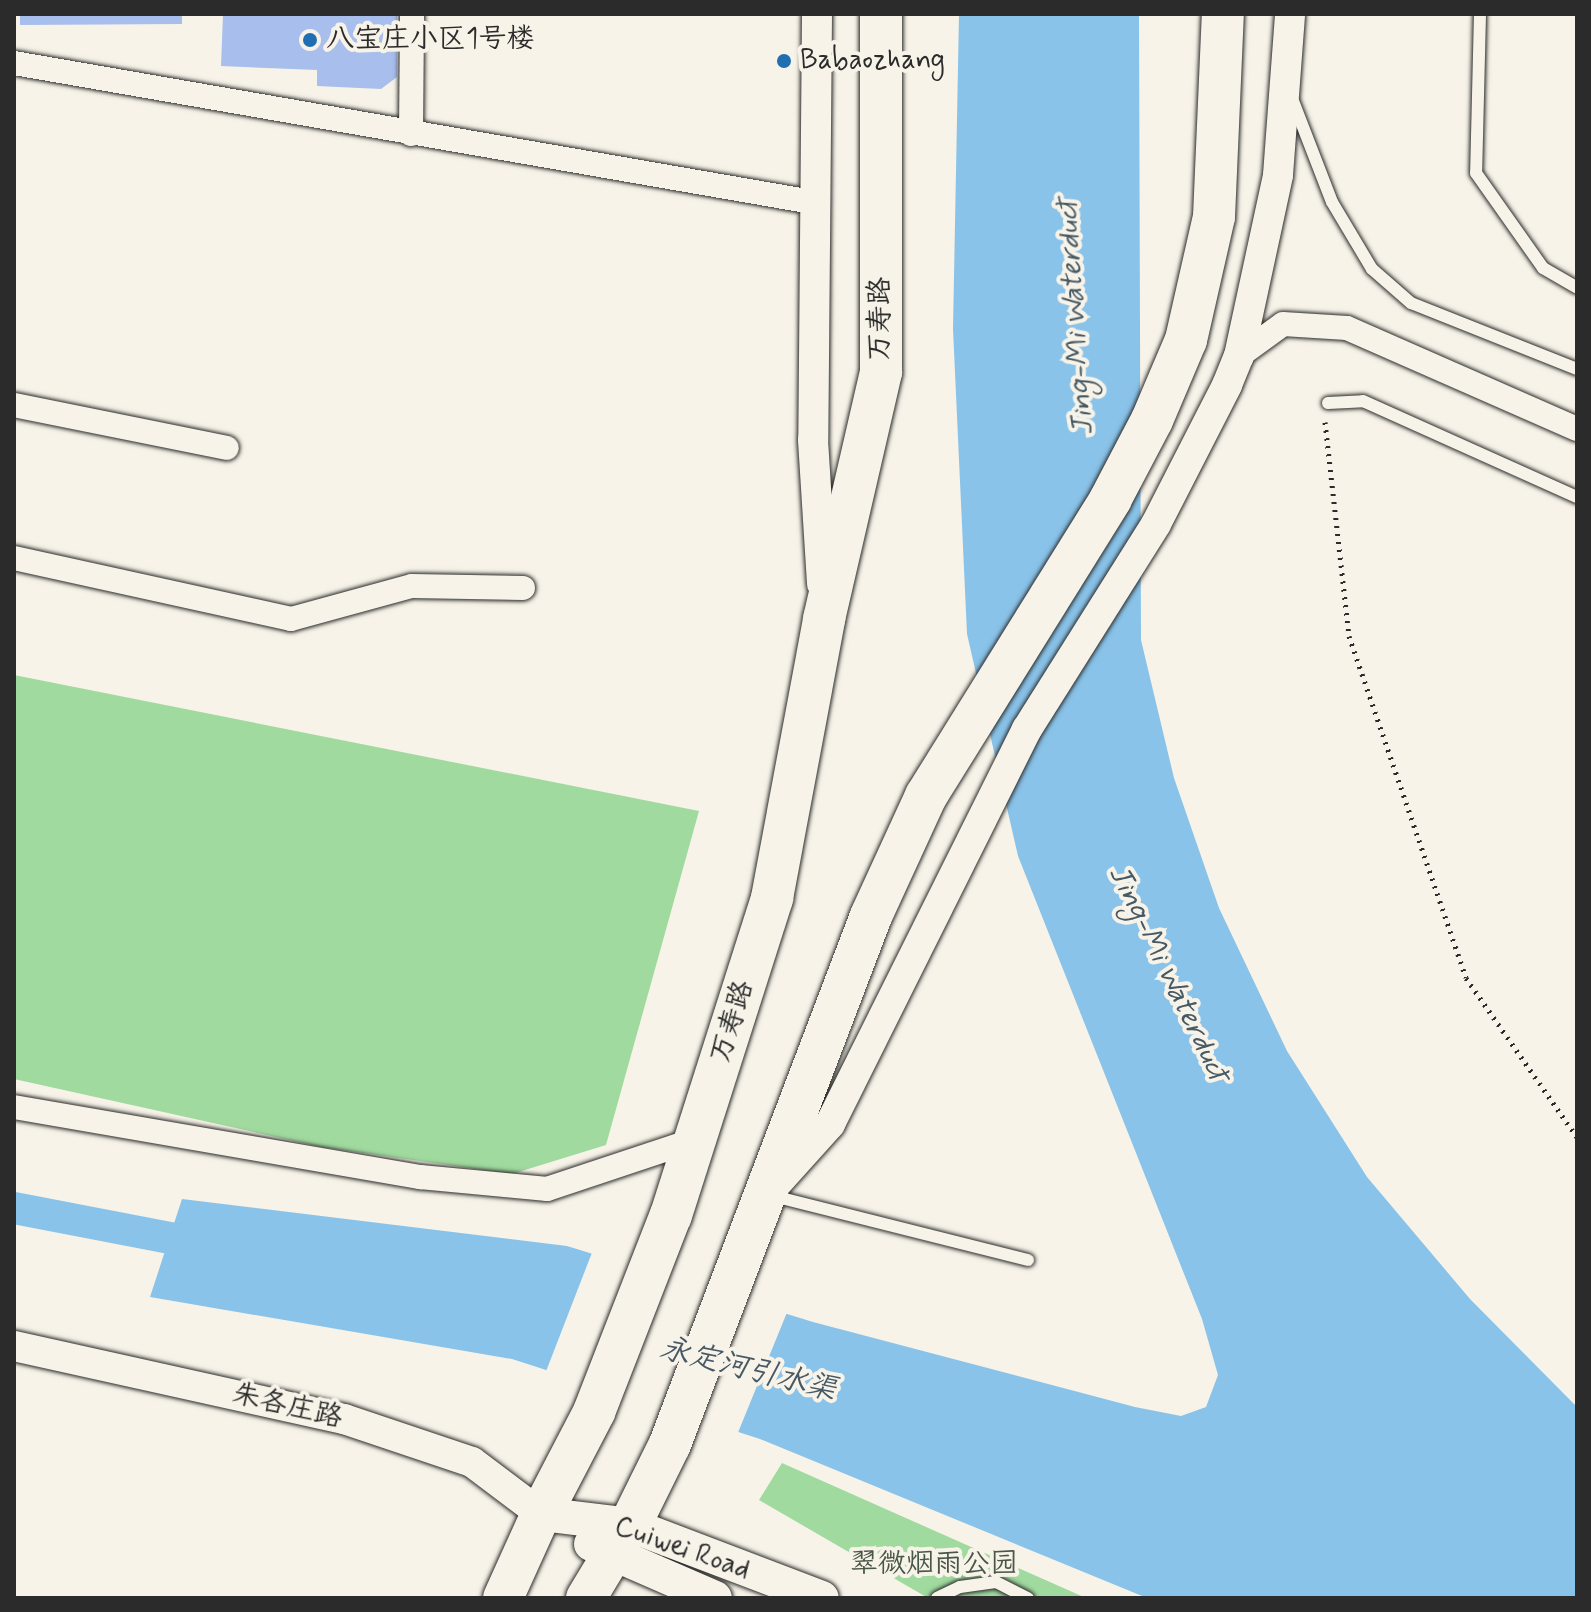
<!DOCTYPE html>
<meta charset="utf-8">
<style>
body{margin:0}
#map{position:relative;width:1591px;height:1612px;overflow:hidden;background:#f7f3e8;font-family:Mynerve,"LXGW WenKai TC",sans-serif}
div>[style]{position:absolute}
.green>*{inset:0;background:#a0da9f}
.water>*{inset:0;background:#89c3e9}
.pier>*{inset:0;background:#f7f3e8}
.canal>*{height:32px;margin:-16px;padding:0 16px;transform-origin:16px;border-radius:16px;background:#89c3e9}
.building>*{inset:0;background:#a8beec}
.path>*{height:5px;margin-top:-2.5px;transform-origin:0;background:repeating-linear-gradient(90deg,#2b2b2b 0 2px,transparent 0 8px)}
.roads{filter:drop-shadow(0 0 2px #2b2b2b) drop-shadow(0 0 2px #2b2b2b)}
.service>*{height:12px;margin:-6px;padding:0 6px;transform-origin:6px;border-radius:6px;background:#f7f3e8}
.minor>*{height:24px;margin:-12px;padding:0 12px;transform-origin:12px;border-radius:12px;background:#f7f3e8}
.tertiary>*{height:30px;margin:-15px;padding:0 15px;transform-origin:15px;border-radius:15px;background:#f7f3e8}
.secondary>*{height:34px;margin:-17px;padding:0 17px;transform-origin:17px;border-radius:17px;background:#f7f3e8}
.primary>*{height:40px;margin:-20px;padding:0 20px;transform-origin:20px;border-radius:20px;background:#f7f3e8}
.trunk>*{height:42px;margin:-21px;padding:0 21px;transform-origin:21px;border-radius:21px;background:#f7f3e8}
.dots>*{width:22px;height:22px;translate:-50% -50%;box-sizing:border-box;border:4px solid #f7f3e8;border-radius:50%}
span{translate:-50% -50%;white-space:nowrap;text-align:center;line-height:1.15;-webkit-text-stroke:8px #f7f3e8;paint-order:stroke}
.poi-label{font-size:28px;color:#2b2b2b}
.left{translate:0 -50%;text-align:left}
.street-label{font-size:28px;color:#2b2b2b}
.park-label{font-size:28px;color:#485748}
.water-label{font-size:30px;color:#475964;font-style:italic}
.frame{position:absolute;inset:0;border:16px solid #2b2b2b;pointer-events:none}
</style>
<div id="map">
<div class="green">
<div style="clip-path:polygon(14px 675px,699px 811px,606px 1145px,512px 1174px,321px 1147px,14px 1079px)"></div>
<div style="clip-path:polygon(782px 1463px,1086px 1598px,928px 1598px,759px 1500px)"></div>
</div>
<div class="water">
<div style="clip-path:polygon(959px 14px,1139px 14px,1141px 640px,1174px 778px,1219px 908px,1287px 1051px,1367px 1177px,1470px 1299px,1577px 1407px,1577px 1598px,1147px 1598px,760px 1439px,512px 1359px,150px 1297px,182px 1199px,567px 1246px,813px 1322px,1135px 1407px,1181px 1416px,1206px 1407px,1218px 1375px,1202px 1319px,1018px 856px,967px 634px,953px 329px)"></div>
</div>
<div class="pier">
<div style="clip-path:polygon(593px 1250px,788px 1310px,737px 1435px,545px 1374px)"></div>
</div>
<div class="canal">
<div style="left:14px;top:1208px;width:201px;rotate:10.9deg"></div>
</div>
<div class="building">
<div style="clip-path:polygon(20px 14px,182px 14px,182px 24px,20px 25px)"></div>
<div style="clip-path:polygon(223px 14px,397px 14px,397px 77px,381px 89px,317px 86px,317px 70px,221px 66px)"></div>
</div>
<div class="path">
<div style="left:1325px;top:422px;width:215px;rotate:83.6deg"></div>
<div style="left:1349px;top:636px;width:361px;rotate:71.1deg"></div>
<div style="left:1466px;top:978px;width:194px;rotate:55.1deg"></div>
</div>
<div class="roads">
<div class="service">
<div style="left:1480px;top:14px;width:159px;rotate:91.4deg"></div>
<div style="left:1476px;top:173px;width:116px;rotate:54.8deg"></div>
<div style="left:1543px;top:268px;width:39px;rotate:30deg"></div>
<div style="left:1293px;top:101px;width:108px;rotate:68.9deg"></div>
<div style="left:1332px;top:202px;width:78px;rotate:59.2deg"></div>
<div style="left:1372px;top:269px;width:52px;rotate:41.1deg"></div>
<div style="left:1411px;top:303px;width:179px;rotate:21.7deg"></div>
<div style="left:1328px;top:403px;width:35px;rotate:-3deg"></div>
<div style="left:1363px;top:401px;width:235px;rotate:24.2deg"></div>
<div style="left:773px;top:1196px;width:263px;rotate:14.1deg"></div>
<div style="left:937px;top:1598px;width:25px;rotate:-26deg"></div>
<div style="left:960px;top:1587px;width:36px;rotate:-8deg"></div>
<div style="left:996px;top:1582px;width:36px;rotate:27deg"></div>
</div>
<div class="minor">
<div style="left:14px;top:63px;width:816px;rotate:9.88deg"></div>
<div style="left:411px;top:134px;width:120px;rotate:-89.5deg"></div>
<div style="left:1239px;top:356px;width:54px;rotate:-36deg"></div>
<div style="left:1283px;top:324px;width:64px;rotate:3.6deg"></div>
<div style="left:1347px;top:328px;width:251px;rotate:23.7deg"></div>
<div style="left:14px;top:405px;width:217px;rotate:11.4deg"></div>
<div style="left:14px;top:558px;width:284px;rotate:12.4deg"></div>
<div style="left:291px;top:619px;width:125px;rotate:-15.3deg"></div>
<div style="left:412px;top:586px;width:111px;rotate:1deg"></div>
<div style="left:14px;top:1107px;width:412px;rotate:9.8deg"></div>
<div style="left:420px;top:1177px;width:128px;rotate:5.4deg"></div>
<div style="left:547px;top:1189px;width:158px;rotate:-18.4deg"></div>
</div>
<div class="tertiary">
<div style="left:817px;top:14px;width:426px;rotate:90.5deg"></div>
<div style="left:813px;top:440px;width:144px;rotate:86.4deg"></div>
<div style="left:776px;top:1184px;width:81px;rotate:-48deg"></div>
<div style="left:830px;top:1124px;width:441px;rotate:-63.5deg"></div>
<div style="left:1027px;top:729px;width:242px;rotate:-57.8deg"></div>
<div style="left:1156px;top:524px;width:156px;rotate:-62.9deg"></div>
<div style="left:1227px;top:385px;width:31px;rotate:-68deg"></div>
<div style="left:1239px;top:356px;width:185px;rotate:-77.8deg"></div>
<div style="left:1278px;top:175px;width:161px;rotate:-85.7deg"></div>
<div style="left:14px;top:1346px;width:338px;rotate:12.5deg"></div>
<div style="left:344px;top:1419px;width:135px;rotate:18.6deg"></div>
<div style="left:472px;top:1462px;width:86px;rotate:37deg"></div>
</div>
<div class="secondary">
<div style="left:541px;top:1514px;width:90px;rotate:7deg"></div>
<div style="left:630px;top:1525px;width:205px;rotate:20.8deg"></div>
<div style="left:591px;top:1544px;width:135px;rotate:23.5deg"></div>
</div>
<div class="primary">
<div style="left:503px;top:1598px;width:92px;rotate:-65.7deg"></div>
<div style="left:586px;top:1598px;width:85px;rotate:-58.9deg"></div>
</div>
<div class="trunk">
<div style="left:541px;top:1514px;width:115px;rotate:-62.5deg"></div>
<div style="left:594px;top:1412px;width:212px;rotate:-68.7deg"></div>
<div style="left:671px;top:1215px;width:333px;rotate:-72.3deg"></div>
<div style="left:772px;top:898px;width:284px;rotate:-79.4deg"></div>
<div style="left:824px;top:619px;width:253px;rotate:-77deg"></div>
<div style="left:881px;top:372px;width:358px;rotate:-90deg"></div>
<div style="left:630px;top:1525px;width:90px;rotate:-63.7deg"></div>
<div style="left:670px;top:1444px;width:565px;rotate:-69.16deg"></div>
<div style="left:871px;top:916px;width:132px;rotate:-65.4deg"></div>
<div style="left:926px;top:796px;width:349px;rotate:-58.1deg"></div>
<div style="left:1110px;top:500px;width:90px;rotate:-62.3deg"></div>
<div style="left:1152px;top:420px;width:87px;rotate:-67deg"></div>
<div style="left:1186px;top:340px;width:126px;rotate:-77.2deg"></div>
<div style="left:1214px;top:217px;width:203px;rotate:-87.5deg"></div>
</div>
</div>
<div class="dots">
<div style="left:310px;top:40px;background:#1f6fb2"></div>
<div style="left:784px;top:61px;background:#1f6fb2"></div>
</div>
<div class="poi-label">
<span class="left" style="left:326px;top:40px">八宝庄小区1号楼</span>
<span class="left" style="left:800px;top:61px">Babaozhang</span>
</div>
<div class="street-label">
<span style="left:881px;top:319px;rotate:-90deg">万寿路</span>
<span style="left:733px;top:1022px;rotate:-73deg">万寿路</span>
<span style="left:287px;top:1407px;rotate:13deg">朱各庄路</span>
<span style="left:682px;top:1549px;rotate:19deg">Cuiwei Road</span>
</div>
<div class="park-label">
<span style="left:934px;top:1565px">翠微烟雨公园</span>
</div>
<div class="water-label">
<span style="left:1076px;top:317px;rotate:-94deg">Jing-Mi Waterduct</span>
<span style="left:1168px;top:974px;rotate:64deg">Jing-Mi Waterduct</span>
<span style="left:748px;top:1370px;rotate:14deg">永定河引水渠</span>
</div>
<div class="frame"></div>
</div>
